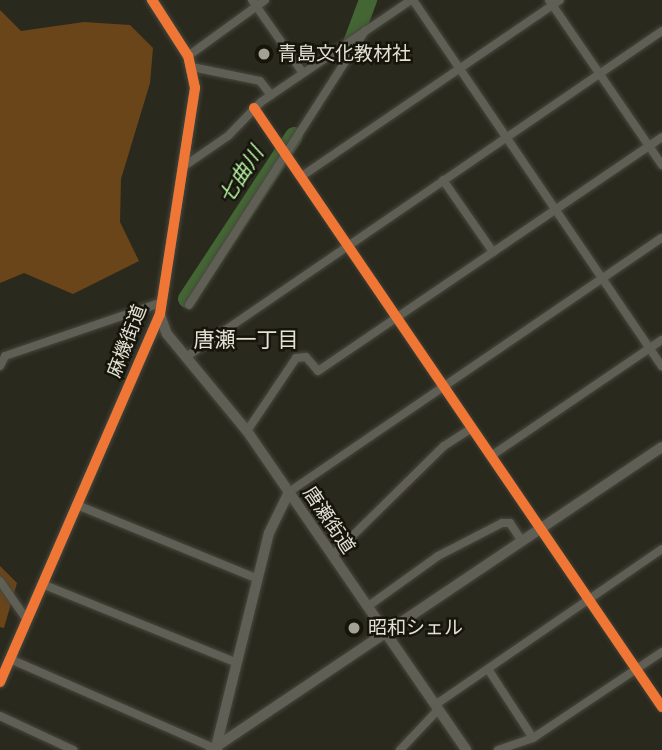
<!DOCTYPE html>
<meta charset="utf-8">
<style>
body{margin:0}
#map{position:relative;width:662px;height:750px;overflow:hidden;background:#2a291e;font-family:"Times New Roman","Noto Sans JP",serif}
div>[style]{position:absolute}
.green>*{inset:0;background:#6b451a}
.river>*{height:18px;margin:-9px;padding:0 9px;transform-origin:9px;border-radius:9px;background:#436634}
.roads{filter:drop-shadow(0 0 2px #48473d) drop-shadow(0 0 2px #48473d)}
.minor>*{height:8px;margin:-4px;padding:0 4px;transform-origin:4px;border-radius:4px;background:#605f55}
.tertiary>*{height:10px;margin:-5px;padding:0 5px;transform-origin:5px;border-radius:5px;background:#605f55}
.cycleway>*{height:10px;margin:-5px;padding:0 5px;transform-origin:5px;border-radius:5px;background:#f07635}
.dots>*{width:19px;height:19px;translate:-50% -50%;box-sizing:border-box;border:4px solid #16150c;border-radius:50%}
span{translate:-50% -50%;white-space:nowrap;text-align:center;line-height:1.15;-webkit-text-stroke:5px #16150c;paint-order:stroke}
.poi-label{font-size:19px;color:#e3e1d4}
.left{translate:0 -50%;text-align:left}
.street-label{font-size:19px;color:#e3e1d4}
.water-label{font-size:21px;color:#b5f0a0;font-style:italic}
.neighbourhood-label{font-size:21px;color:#e3e1d4}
</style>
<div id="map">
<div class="green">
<div style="clip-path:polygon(0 10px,21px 31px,84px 22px,130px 25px,153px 48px,150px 83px,121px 179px,120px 222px,139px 261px,73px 294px,24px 273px,0 283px)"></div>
<div style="clip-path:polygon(0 566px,17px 583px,4px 628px,0 627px)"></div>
</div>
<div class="river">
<div style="left:348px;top:54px;width:58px;rotate:-69.7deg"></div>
<div style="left:187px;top:299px;width:195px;rotate:-56.7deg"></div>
</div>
<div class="roads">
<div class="minor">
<div style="left:252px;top:0;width:89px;rotate:55.1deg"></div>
<div style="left:413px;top:0;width:443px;rotate:55.8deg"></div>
<div style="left:549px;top:0;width:200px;rotate:55.6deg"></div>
<div style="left:188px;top:56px;width:95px;rotate:-36deg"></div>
<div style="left:192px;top:67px;width:69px;rotate:11.6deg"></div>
<div style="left:260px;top:81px;width:18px;rotate:52deg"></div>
<div style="left:254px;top:108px;width:725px;rotate:55.74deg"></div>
<div style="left:183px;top:167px;width:55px;rotate:-34.6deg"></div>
<div style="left:228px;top:136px;width:47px;rotate:-45.9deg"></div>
<div style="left:261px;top:102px;width:181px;rotate:-34.2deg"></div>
<div style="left:302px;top:176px;width:312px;rotate:-34.3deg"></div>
<div style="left:443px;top:180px;width:88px;rotate:55.2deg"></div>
<div style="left:189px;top:305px;width:326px;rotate:-57.3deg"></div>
<div style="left:186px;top:357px;width:577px;rotate:-34.41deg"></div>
<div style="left:0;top:366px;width:11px;rotate:-63deg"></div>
<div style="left:5px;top:356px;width:164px;rotate:-18.9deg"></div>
<div style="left:247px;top:431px;width:88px;rotate:-56.1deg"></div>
<div style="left:296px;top:358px;width:10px;rotate:-6deg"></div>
<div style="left:306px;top:357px;width:18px;rotate:49deg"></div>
<div style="left:318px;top:371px;width:416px;rotate:-34.2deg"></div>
<div style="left:491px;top:456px;width:207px;rotate:-34.2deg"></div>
<div style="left:289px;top:492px;width:451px;rotate:-34.3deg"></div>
<div style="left:77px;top:505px;width:193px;rotate:22.2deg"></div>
<div style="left:332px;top:556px;width:157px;rotate:-44.5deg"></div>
<div style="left:444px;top:446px;width:33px;rotate:-33deg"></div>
<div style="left:0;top:581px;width:47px;rotate:55.3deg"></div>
<div style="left:42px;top:584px;width:206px;rotate:22deg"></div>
<div style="left:367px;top:607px;width:87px;rotate:-35.7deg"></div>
<div style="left:438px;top:556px;width:72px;rotate:-27.3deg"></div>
<div style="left:502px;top:523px;width:8px"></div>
<div style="left:510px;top:523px;width:20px;rotate:57deg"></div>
<div style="left:10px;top:659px;width:227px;rotate:23.6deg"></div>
<div style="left:488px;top:669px;width:82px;rotate:56.9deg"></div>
<div style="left:435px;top:705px;width:275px;rotate:-34.5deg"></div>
<div style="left:0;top:716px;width:81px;rotate:25deg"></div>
<div style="left:400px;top:750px;width:55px;rotate:-46.5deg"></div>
<div style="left:498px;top:750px;width:37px;rotate:-19deg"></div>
<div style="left:533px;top:738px;width:155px;rotate:-33.7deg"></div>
</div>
<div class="tertiary">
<div style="left:160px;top:315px;width:20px;rotate:70deg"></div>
<div style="left:167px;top:334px;width:126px;rotate:50.5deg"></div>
<div style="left:247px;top:431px;width:387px;rotate:55.5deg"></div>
<div style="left:0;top:682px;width:401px;rotate:-66.5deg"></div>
<div style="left:160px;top:314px;width:229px;rotate:-81.2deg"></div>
<div style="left:195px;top:88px;width:33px;rotate:-102deg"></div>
<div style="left:188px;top:56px;width:67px;rotate:-122.7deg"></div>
<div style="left:216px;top:747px;width:220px;rotate:-76.1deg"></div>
<div style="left:269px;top:533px;width:46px;rotate:-64deg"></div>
<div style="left:211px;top:750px;width:543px;rotate:-33.89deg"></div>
</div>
</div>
<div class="cycleway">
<div style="left:254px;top:108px;width:725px;rotate:55.74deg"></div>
<div style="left:0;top:682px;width:401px;rotate:-66.5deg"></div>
<div style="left:160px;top:314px;width:229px;rotate:-81.2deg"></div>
<div style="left:195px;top:88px;width:33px;rotate:-102deg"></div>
<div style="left:188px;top:56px;width:67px;rotate:-122.7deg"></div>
</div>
<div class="dots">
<div style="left:264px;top:54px;background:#a2a194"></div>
<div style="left:354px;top:628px;background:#a2a194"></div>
</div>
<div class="poi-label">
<span class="left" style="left:278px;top:54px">青島文化教材社</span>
<span class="left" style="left:368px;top:628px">昭和シェル</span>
</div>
<div class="street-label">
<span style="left:127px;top:341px;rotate:-69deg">麻機街道</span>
<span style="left:329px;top:520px;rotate:56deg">唐瀬街道</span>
</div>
<div class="water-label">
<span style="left:241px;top:175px;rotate:-57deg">七曲川</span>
</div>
<div class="neighbourhood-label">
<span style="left:246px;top:340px">唐瀬一丁目</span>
</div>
</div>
